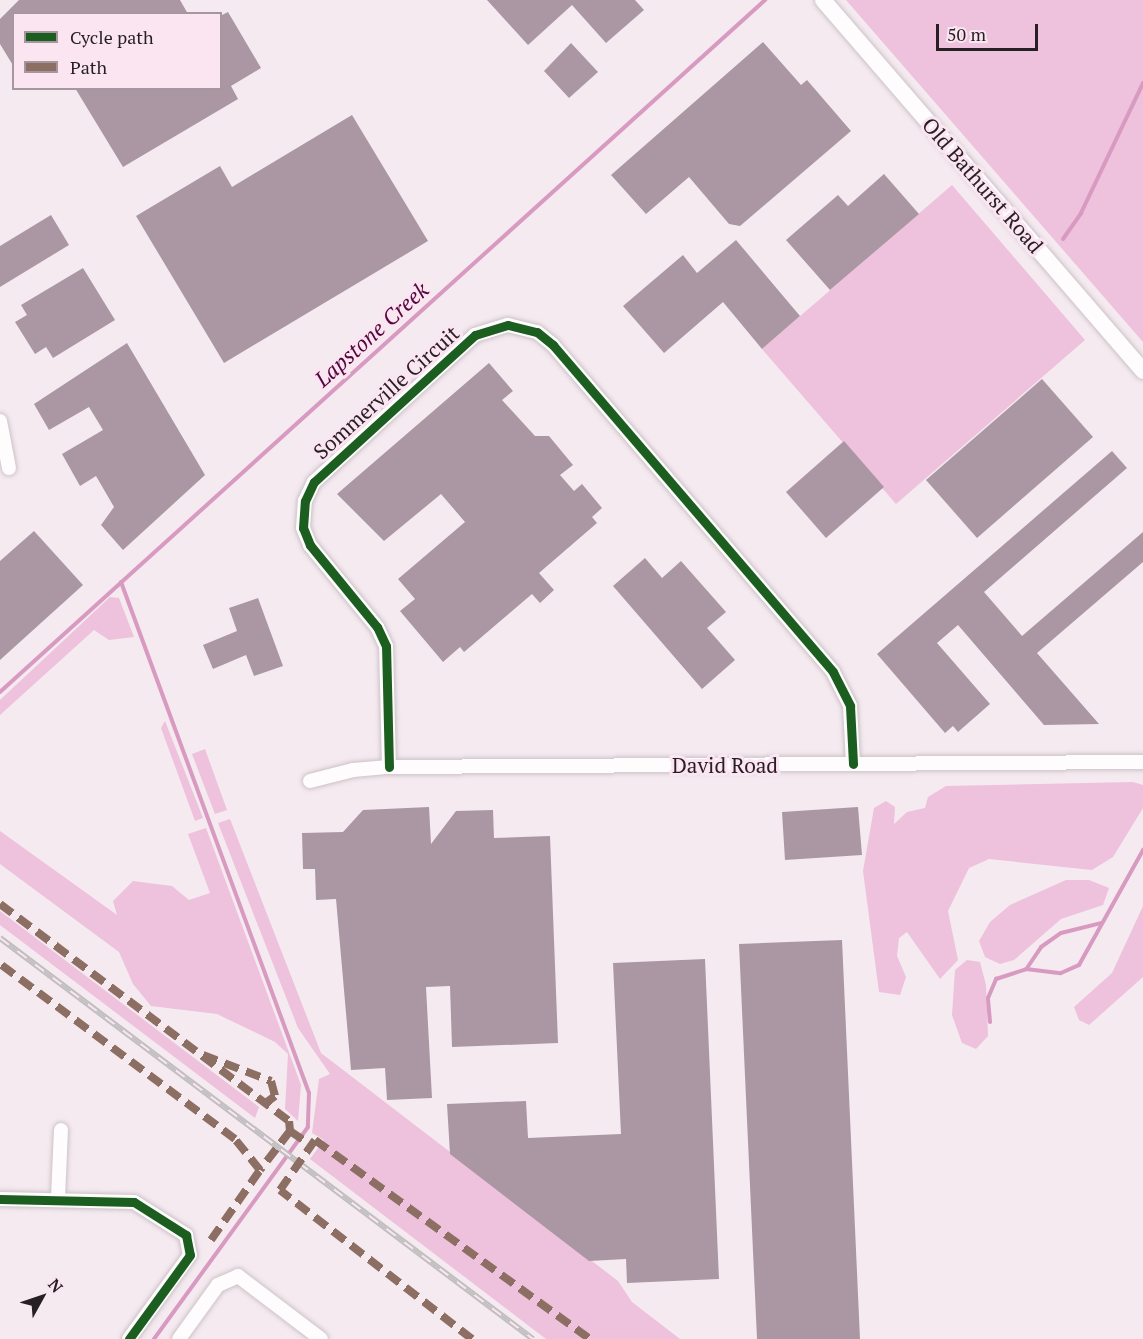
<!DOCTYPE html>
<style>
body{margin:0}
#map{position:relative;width:1143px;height:1339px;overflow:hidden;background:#f5eaf0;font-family:"PT Serif",serif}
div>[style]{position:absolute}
.green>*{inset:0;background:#eec1dd}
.stream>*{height:4px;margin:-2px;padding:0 2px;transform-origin:2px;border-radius:2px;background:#d89ac1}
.building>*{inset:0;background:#ab97a4}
.roads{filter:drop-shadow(0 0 2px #cbc3c7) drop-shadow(0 0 2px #cbc3c7)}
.minor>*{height:14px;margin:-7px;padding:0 7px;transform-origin:7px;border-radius:7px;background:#fefcfd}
.major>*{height:16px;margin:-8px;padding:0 8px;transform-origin:8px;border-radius:8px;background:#fefcfd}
.rail>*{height:6px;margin-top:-3px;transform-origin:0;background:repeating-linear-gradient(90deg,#fae5f1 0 11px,#c1bec0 0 22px);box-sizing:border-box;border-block:2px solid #c1bec0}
.quiet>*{height:8px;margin-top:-4px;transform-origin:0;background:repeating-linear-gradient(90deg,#8d6e63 0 15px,transparent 0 23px)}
.cycleway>*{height:9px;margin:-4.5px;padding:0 4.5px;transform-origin:4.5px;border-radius:4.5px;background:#1b5e20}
span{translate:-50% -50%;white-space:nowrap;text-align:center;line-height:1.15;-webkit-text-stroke:6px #fae5f1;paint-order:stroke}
.street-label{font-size:21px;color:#261f23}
.water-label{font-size:22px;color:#54063f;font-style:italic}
.legend{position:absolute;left:12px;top:12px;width:210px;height:78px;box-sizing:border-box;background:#fae5f1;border:2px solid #a5969f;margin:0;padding:8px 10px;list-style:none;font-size:18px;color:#261f23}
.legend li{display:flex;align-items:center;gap:12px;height:30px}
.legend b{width:30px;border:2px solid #a5969f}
.north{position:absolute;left:12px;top:1267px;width:60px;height:60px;-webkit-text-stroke:4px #fae5f1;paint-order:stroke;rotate:50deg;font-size:16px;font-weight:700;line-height:24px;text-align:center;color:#261f23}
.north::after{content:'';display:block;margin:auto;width:21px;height:27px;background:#261f23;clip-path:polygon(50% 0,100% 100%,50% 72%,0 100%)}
.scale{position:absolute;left:936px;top:24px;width:102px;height:27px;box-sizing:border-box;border:3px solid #261f23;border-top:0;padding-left:8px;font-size:18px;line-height:21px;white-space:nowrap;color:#261f23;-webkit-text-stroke:4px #fae5f1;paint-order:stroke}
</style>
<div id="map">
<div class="green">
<div style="clip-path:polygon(846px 0,1143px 0,1143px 342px)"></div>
<div style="clip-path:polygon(952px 185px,1085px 340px,896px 504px,762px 349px)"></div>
<div style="clip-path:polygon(110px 597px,119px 598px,134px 637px,109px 640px,94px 630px,0 715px,0 700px)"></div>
<div style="clip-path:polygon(165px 721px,203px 818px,195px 821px,161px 728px)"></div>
<div style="clip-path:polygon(205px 749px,227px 810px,215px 814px,192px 754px)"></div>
<div style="clip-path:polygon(1133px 782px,1143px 785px,1143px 808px,1113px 857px,1092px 870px,989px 859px,969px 868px,948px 911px,958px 960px,940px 979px,907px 932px,899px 938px,897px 956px,906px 977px,900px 995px,879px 992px,863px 871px,874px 808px,886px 801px,895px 807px,894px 824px,907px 812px,925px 808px,928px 797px,946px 786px)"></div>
<div style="clip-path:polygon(230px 819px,321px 1053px,618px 1281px,632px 1302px,680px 1339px,546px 1339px,310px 1159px,324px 1140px,312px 1133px,319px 1079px,330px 1074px,298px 1028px,218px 823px)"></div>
<div style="clip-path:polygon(206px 828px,301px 1085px,298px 1121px,285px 1109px,288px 1054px,275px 1042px,217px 1014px,151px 1006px,133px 984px,119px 952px,0 864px,0 831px,117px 915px,113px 901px,133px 881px,172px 886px,189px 900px,210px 893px,188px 834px)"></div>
<div style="clip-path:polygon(1066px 880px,1089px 880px,1109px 888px,1103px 905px,1061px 919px,1014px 960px,1000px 964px,985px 957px,979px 941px,990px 922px,1010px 905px)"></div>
<div style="clip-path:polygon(1143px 906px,1143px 977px,1089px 1025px,1079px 1020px,1074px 1007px,1112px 973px)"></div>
<div style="clip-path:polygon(0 911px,259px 1107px,255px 1118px,0 925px)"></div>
<div style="clip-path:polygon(967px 960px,980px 962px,986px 985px,988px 1036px,976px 1049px,962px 1043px,952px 1015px,955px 970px)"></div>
</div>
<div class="stream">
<div style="left:1063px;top:239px;width:32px;rotate:-55deg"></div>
<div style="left:1081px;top:213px;width:144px;rotate:-64.5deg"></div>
<div style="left:121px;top:582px;width:544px;rotate:69.8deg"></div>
<div style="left:309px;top:1093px;width:34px;rotate:92deg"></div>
<div style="left:308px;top:1127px;width:262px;rotate:126deg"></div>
<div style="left:0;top:692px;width:1032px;rotate:-42.13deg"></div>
<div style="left:1027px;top:968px;width:25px;rotate:-56deg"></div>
<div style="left:1041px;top:947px;width:24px;rotate:-35deg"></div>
<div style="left:1061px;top:933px;width:41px;rotate:-14deg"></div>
<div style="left:990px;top:1022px;width:24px;rotate:-95deg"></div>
<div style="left:988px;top:998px;width:21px;rotate:-67deg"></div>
<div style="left:996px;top:979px;width:32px;rotate:-18deg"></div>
<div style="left:1026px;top:969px;width:35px;rotate:7deg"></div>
<div style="left:1061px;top:973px;width:20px;rotate:-24deg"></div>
<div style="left:1079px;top:965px;width:132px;rotate:-60.9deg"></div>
</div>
<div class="building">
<div style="clip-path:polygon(19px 0,180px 0,188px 14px,14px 12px,14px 67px,0 44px,0 19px)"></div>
<div style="clip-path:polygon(487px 0,635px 0,644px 10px,606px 43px,572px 5px,528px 45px)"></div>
<div style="clip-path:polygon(228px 12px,261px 68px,231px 86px,238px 99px,123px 167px,75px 88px,220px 88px,220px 16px)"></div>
<div style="clip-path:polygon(763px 42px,801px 85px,807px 80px,851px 131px,740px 226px,729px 224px,689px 177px,646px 214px,611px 175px)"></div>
<div style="clip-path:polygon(571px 43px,598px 72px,569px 98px,544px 71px)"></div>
<div style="clip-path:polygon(352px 115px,428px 241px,224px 363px,136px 216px,220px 166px,232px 187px)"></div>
<div style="clip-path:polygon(884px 174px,919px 214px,830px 290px,786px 240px,838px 195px,848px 206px)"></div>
<div style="clip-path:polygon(51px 215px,69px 245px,0 287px,0 246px)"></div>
<div style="clip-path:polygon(736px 240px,800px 316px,762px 349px,723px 302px,664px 353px,623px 306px,683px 255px,697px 273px)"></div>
<div style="clip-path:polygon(83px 268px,115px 320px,53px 358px,46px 347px,35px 354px,15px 322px,27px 315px,21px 305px)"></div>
<div style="clip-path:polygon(127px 343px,205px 475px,123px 550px,101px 525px,114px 507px,96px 476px,80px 486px,62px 454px,103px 430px,89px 407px,49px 430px,34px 404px)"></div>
<div style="clip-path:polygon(489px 363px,513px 391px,502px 400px,535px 436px,549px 436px,573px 465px,560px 475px,574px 491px,582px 484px,602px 508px,592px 517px,597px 523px,539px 573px,554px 590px,540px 603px,532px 594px,464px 652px,460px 647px,443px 662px,400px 611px,415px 599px,398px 579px,465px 522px,441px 494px,384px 541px,337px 494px)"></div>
<div style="clip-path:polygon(1042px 379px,1093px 437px,977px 538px,926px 480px)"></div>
<div style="clip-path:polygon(844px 441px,884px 487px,826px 538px,786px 492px)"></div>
<div style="clip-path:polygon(1112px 451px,1127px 468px,984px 592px,1022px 636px,1143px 532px,1143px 562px,1037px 653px,1099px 724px,1044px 725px,958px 625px,937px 643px,990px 704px,958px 732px,953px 726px,945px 733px,877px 654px)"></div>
<div style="clip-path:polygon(34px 531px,83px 585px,0 660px,0 561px)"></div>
<div style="clip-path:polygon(645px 558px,662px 578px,681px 561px,726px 612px,707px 628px,735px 660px,702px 689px,613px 586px)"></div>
<div style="clip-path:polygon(258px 598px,283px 666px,254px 676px,246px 655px,213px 669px,203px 645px,237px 631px,229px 608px)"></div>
<div style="clip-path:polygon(429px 807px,431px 844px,456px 811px,493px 810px,494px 838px,550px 836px,558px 1043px,452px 1047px,450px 986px,426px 987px,432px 1098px,387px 1100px,385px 1068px,351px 1070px,336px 899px,316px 900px,315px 869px,303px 869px,302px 833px,343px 832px,363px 810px)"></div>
<div style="clip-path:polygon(858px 807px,862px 855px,785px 860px,782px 812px)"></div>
<div style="clip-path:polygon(842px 940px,860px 1339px,757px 1339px,739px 944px)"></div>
<div style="clip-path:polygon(705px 959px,719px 1279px,627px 1283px,626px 1259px,589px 1261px,450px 1154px,447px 1104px,526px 1101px,528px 1138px,621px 1134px,613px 963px)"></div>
</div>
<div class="roads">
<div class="minor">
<div style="left:0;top:421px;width:48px;rotate:79.2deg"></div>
<div style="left:389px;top:767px;width:121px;rotate:-91.4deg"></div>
<div style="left:386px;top:646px;width:21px;rotate:-115deg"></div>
<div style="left:377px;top:627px;width:106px;rotate:-129.3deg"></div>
<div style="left:310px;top:545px;width:18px;rotate:-112deg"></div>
<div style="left:303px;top:528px;width:27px;rotate:-86deg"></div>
<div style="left:305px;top:501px;width:21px;rotate:-65deg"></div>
<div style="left:314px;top:482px;width:218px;rotate:-42.4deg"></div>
<div style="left:475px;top:335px;width:34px;rotate:-17deg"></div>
<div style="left:508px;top:325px;width:30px;rotate:14deg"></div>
<div style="left:537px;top:332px;width:21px;rotate:39deg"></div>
<div style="left:553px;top:345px;width:430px;rotate:49.4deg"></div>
<div style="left:833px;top:672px;width:38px;rotate:63deg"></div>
<div style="left:850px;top:706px;width:58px;rotate:87deg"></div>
<div style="left:310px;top:781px;width:44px;rotate:-14.3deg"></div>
<div style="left:353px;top:770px;width:36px;rotate:-5deg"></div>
<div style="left:389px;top:767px;width:754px;rotate:-0.38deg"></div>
<div style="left:58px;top:1198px;width:68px;rotate:-87.5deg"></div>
<div style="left:0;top:1199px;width:134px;rotate:1.3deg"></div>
<div style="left:134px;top:1202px;width:62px;rotate:32.4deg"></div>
<div style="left:186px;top:1235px;width:20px;rotate:79deg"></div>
<div style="left:190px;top:1255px;width:104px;rotate:126deg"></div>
<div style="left:179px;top:1339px;width:67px;rotate:-54.2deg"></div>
<div style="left:218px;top:1285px;width:22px;rotate:-24deg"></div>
<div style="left:238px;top:1276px;width:104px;rotate:37.2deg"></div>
</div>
<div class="major">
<div style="left:823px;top:0;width:490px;rotate:49.2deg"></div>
</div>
</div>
<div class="rail">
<div style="left:0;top:938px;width:667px;rotate:36.96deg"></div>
</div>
<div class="quiet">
<div style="left:0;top:904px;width:361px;rotate:36.9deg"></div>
<div style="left:289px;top:1121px;width:10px;rotate:84deg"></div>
<div style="left:290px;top:1131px;width:49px;rotate:127.6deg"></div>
<div style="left:260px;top:1170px;width:40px;rotate:-129deg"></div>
<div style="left:235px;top:1139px;width:293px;rotate:-143.3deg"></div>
<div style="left:203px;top:1055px;width:73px;rotate:20.9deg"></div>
<div style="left:271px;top:1081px;width:16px;rotate:75deg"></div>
<div style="left:275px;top:1096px;width:15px;rotate:143deg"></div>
<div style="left:290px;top:1131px;width:27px;rotate:34deg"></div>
<div style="left:211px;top:1240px;width:85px;rotate:-55deg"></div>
<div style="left:472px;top:1339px;width:243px;rotate:-142.2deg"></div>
<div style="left:280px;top:1190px;width:61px;rotate:-55deg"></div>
<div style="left:315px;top:1140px;width:339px;rotate:35.9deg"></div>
</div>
<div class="cycleway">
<div style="left:389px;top:767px;width:121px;rotate:-91.4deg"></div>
<div style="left:386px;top:646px;width:21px;rotate:-115deg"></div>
<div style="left:377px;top:627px;width:106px;rotate:-129.3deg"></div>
<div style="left:310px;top:545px;width:18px;rotate:-112deg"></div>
<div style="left:303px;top:528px;width:27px;rotate:-86deg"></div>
<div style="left:305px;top:501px;width:21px;rotate:-65deg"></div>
<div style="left:314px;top:482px;width:218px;rotate:-42.4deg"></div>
<div style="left:475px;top:335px;width:34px;rotate:-17deg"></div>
<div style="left:508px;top:325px;width:30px;rotate:14deg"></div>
<div style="left:537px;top:332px;width:21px;rotate:39deg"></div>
<div style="left:553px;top:345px;width:430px;rotate:49.4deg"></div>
<div style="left:833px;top:672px;width:38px;rotate:63deg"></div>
<div style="left:850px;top:706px;width:58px;rotate:87deg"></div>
<div style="left:0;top:1199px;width:134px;rotate:1.3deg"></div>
<div style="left:134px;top:1202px;width:62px;rotate:32.4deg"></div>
<div style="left:186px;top:1235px;width:20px;rotate:79deg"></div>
<div style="left:190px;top:1255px;width:104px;rotate:126deg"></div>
</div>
<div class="street-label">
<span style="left:983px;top:185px;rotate:49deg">Old Bathurst Road</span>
<span style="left:386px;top:392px;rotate:-42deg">Sommerville Circuit</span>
<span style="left:725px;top:765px">David Road</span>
</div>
<div class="water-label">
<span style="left:371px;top:334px;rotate:-42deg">Lapstone Creek</span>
</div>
<ul class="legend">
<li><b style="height:8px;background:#1b5e20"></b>Cycle path</li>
<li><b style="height:8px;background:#8d6e63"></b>Path</li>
</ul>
<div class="north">N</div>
<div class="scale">50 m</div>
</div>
